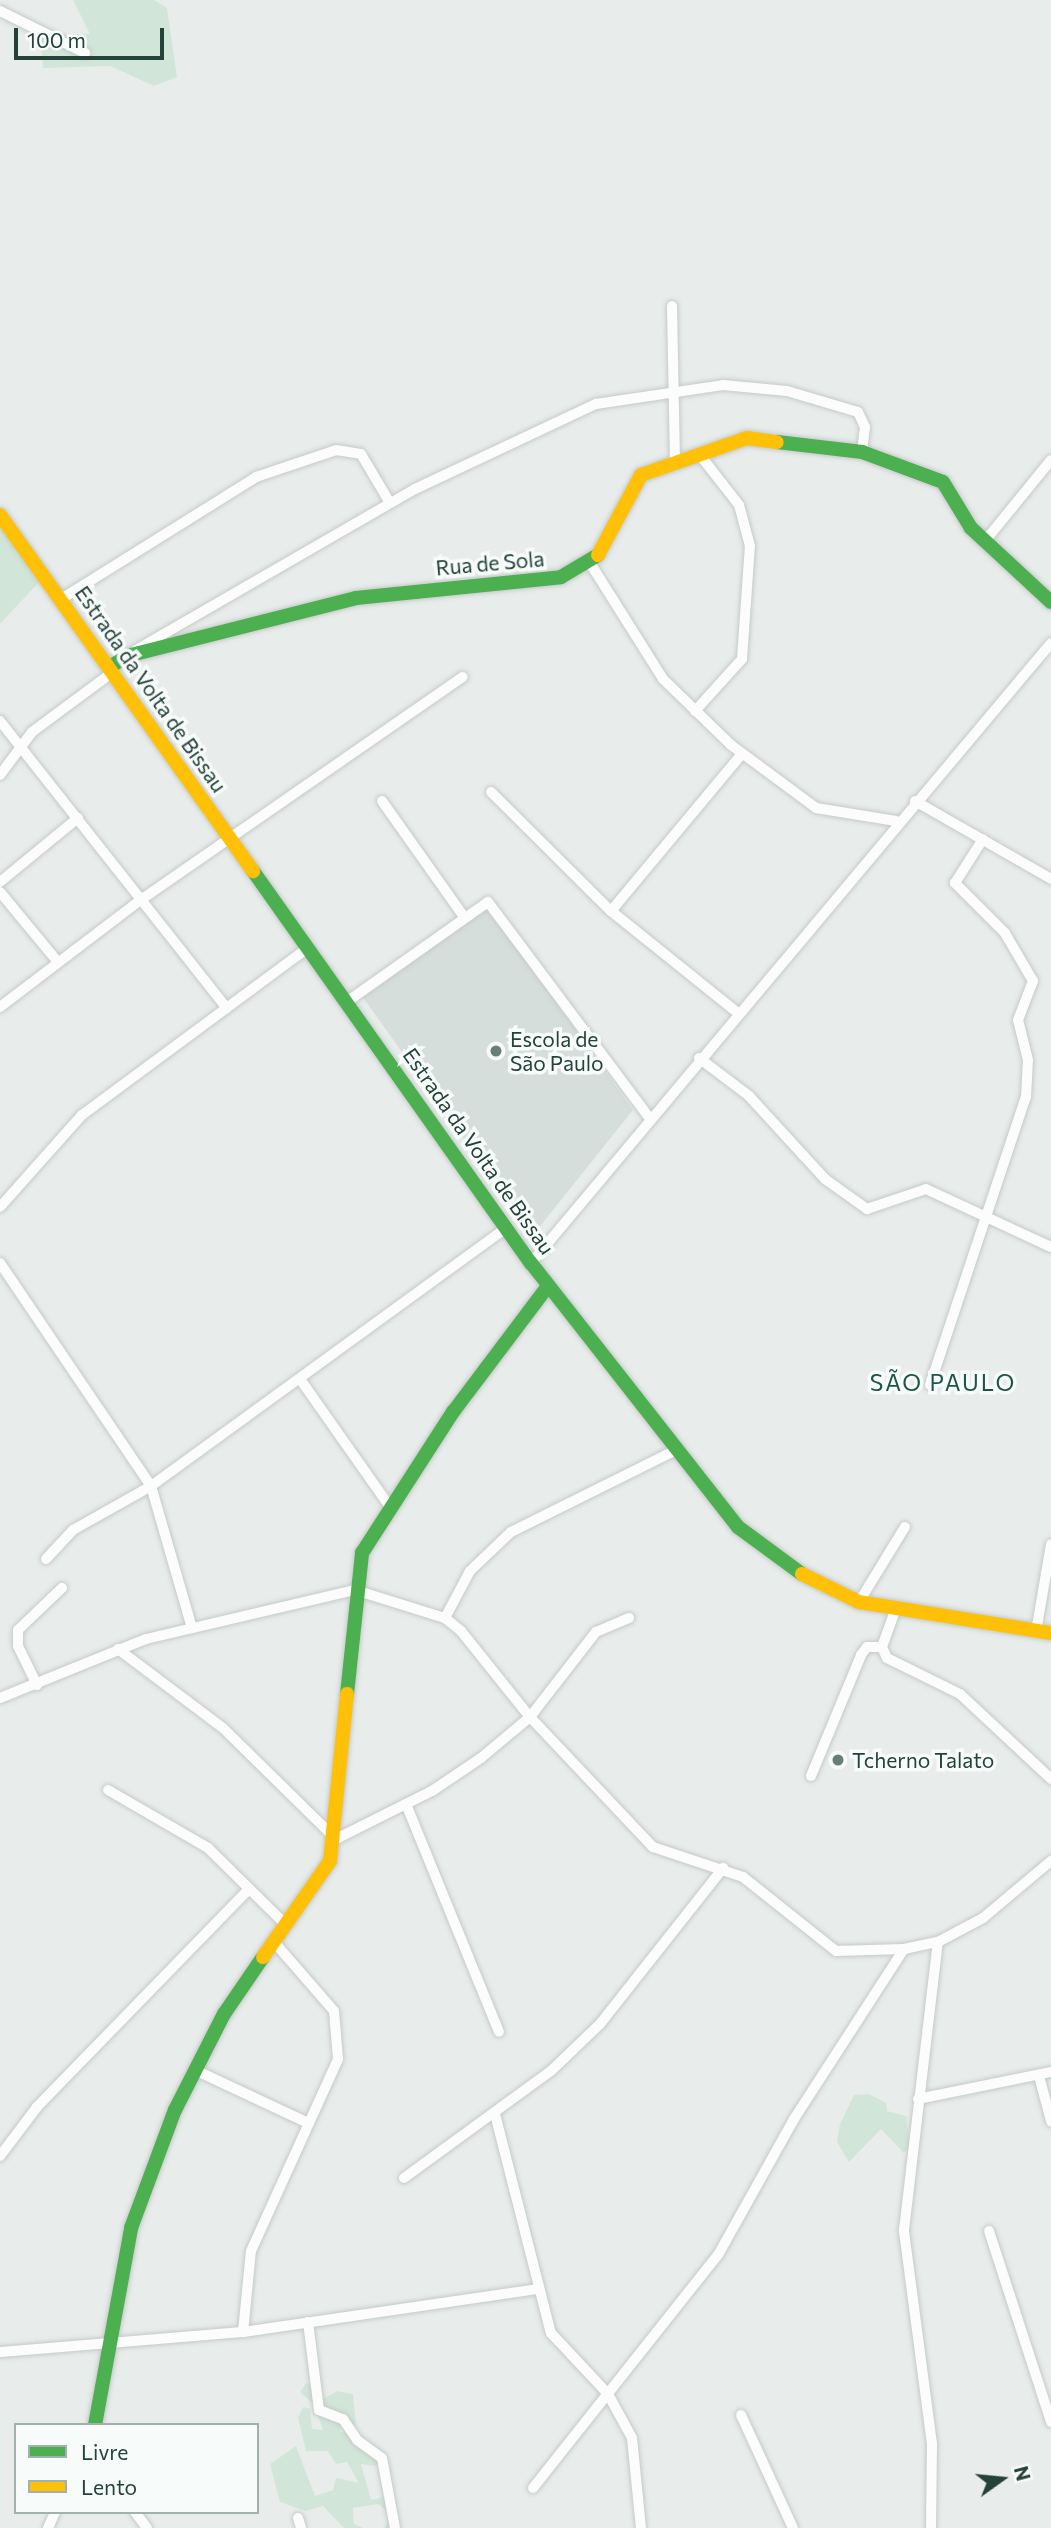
<!DOCTYPE html>
<meta charset="utf-8">
<style>
body{margin:0}
#map{position:relative;width:1051px;height:2528px;overflow:hidden;background:#e8edeb;font-family:Commissioner,sans-serif}
div>[style]{position:absolute}
.built>*{inset:0;background:#d6dedb}
.green>*{inset:0;background:#d1e6d8}
.roads{filter:drop-shadow(0 0 2px #c5cac8) drop-shadow(0 0 2px #c5cac8)}
.street>*{height:10px;margin:-5px;padding:0 5px;transform-origin:5px;border-radius:5px;background:#fcfcfc}
.fast>*{height:14px;margin:-7px;padding:0 7px;transform-origin:7px;border-radius:7px;background:#4caf50}
.slow>*{height:14px;margin:-7px;padding:0 7px;transform-origin:7px;border-radius:7px;background:#ffc107}
.dots>*{width:19px;height:19px;translate:-50% -50%;box-sizing:border-box;border:4px solid #f7fbf9;border-radius:50%}
span{translate:-50% -50%;white-space:nowrap;text-align:center;line-height:1.15;-webkit-text-stroke:7px #f7fbf9;paint-order:stroke}
.street-label{font-size:21px;color:#24423a}
.poi-label{font-size:21px;color:#24423a}
.left{translate:0 -50%;text-align:left}
.neighbourhood-label{font-size:23px;color:#1f5548;letter-spacing:2px}
.legend{position:absolute;left:14px;top:2423px;width:245px;height:91px;box-sizing:border-box;background:#f7fbf9;border:2px solid #a3b1ad;margin:0;padding:9px 12px;list-style:none;font-size:21px;color:#24423a}
.legend li{display:flex;align-items:center;gap:14px;height:35px}
.legend b{width:35px;border:2px solid #a3b1ad}
.north{position:absolute;left:967px;top:2444px;width:70px;height:70px;-webkit-text-stroke:5px #f7fbf9;paint-order:stroke;rotate:75deg;font-size:19px;font-weight:700;line-height:28px;text-align:center;color:#24423a}
.north::after{content:'';display:block;margin:auto;width:24px;height:32px;background:#24423a;clip-path:polygon(50% 0,100% 100%,50% 72%,0 100%)}
.scale{position:absolute;left:14px;top:28px;width:150px;height:32px;box-sizing:border-box;border:4px solid #24423a;border-top:0;padding-left:9px;font-size:21px;line-height:24px;white-space:nowrap;color:#24423a;-webkit-text-stroke:5px #f7fbf9;paint-order:stroke}
</style>
<div id="map">
<div class="built">
<div style="clip-path:polygon(488px 908px,633px 1110px,533px 1235px,359px 992px)"></div>
</div>
<div class="green">
<div style="clip-path:polygon(73px 0,154px 0,167px 8px,177px 77px,154px 86px,110px 66px,43px 68px,40px 35px,90px 34px)"></div>
<div style="clip-path:polygon(0 526px,40px 581px,0 624px)"></div>
<div style="clip-path:polygon(869px 2094px,886px 2103px,887px 2111px,906px 2116px,910px 2150px,903px 2152px,881px 2129px,849px 2162px,837px 2142px,840px 2124px,854px 2095px)"></div>
<div style="clip-path:polygon(306px 2383px,317px 2385px,323px 2399px,337px 2391px,353px 2394px,356px 2426px,342px 2418px,340px 2432px,355px 2434px,384px 2456px,375px 2466px,361px 2464px,371px 2500px,388px 2496px,396px 2502px,400px 2528px,385px 2528px,390px 2513px,378px 2504px,353px 2508px,354px 2524px,363px 2528px,344px 2528px,323px 2506px,306px 2511px,280px 2502px,270px 2464px,296px 2446px,315px 2496px,333px 2490px,336px 2478px,359px 2483px,347px 2462px,336px 2464px,328px 2451px,306px 2451px,298px 2418px,303px 2407px,310px 2409px,312px 2429px,323px 2430px,314px 2405px,300px 2392px)"></div>
</div>
<div class="roads">
<div class="street">
<div style="left:0;top:11px;width:95px;rotate:26.3deg"></div>
<div style="left:672px;top:306px;width:155px;rotate:88.9deg"></div>
<div style="left:985px;top:541px;width:104px;rotate:-50.8deg"></div>
<div style="left:590px;top:563px;width:137px;rotate:57.8deg"></div>
<div style="left:663px;top:679px;width:95px;rotate:44.1deg"></div>
<div style="left:731px;top:745px;width:106px;rotate:36.5deg"></div>
<div style="left:816px;top:808px;width:81px;rotate:9.2deg"></div>
<div style="left:61px;top:599px;width:230px;rotate:-32deg"></div>
<div style="left:256px;top:477px;width:84px;rotate:-18.6deg"></div>
<div style="left:336px;top:450px;width:25px;rotate:9deg"></div>
<div style="left:361px;top:454px;width:57px;rotate:59.4deg"></div>
<div style="left:136px;top:650px;width:322px;rotate:-30deg"></div>
<div style="left:415px;top:489px;width:200px;rotate:-25.2deg"></div>
<div style="left:596px;top:404px;width:128px;rotate:-8.5deg"></div>
<div style="left:723px;top:385px;width:64px;rotate:5.4deg"></div>
<div style="left:787px;top:391px;width:74px;rotate:16.5deg"></div>
<div style="left:858px;top:412px;width:17px;rotate:65deg"></div>
<div style="left:865px;top:427px;width:25px;rotate:97deg"></div>
<div style="left:695px;top:711px;width:70px;rotate:-47.9deg"></div>
<div style="left:742px;top:659px;width:113px;rotate:-86deg"></div>
<div style="left:750px;top:546px;width:42px;rotate:-105deg"></div>
<div style="left:739px;top:505px;width:63px;rotate:-128deg"></div>
<div style="left:0;top:721px;width:366px;rotate:51.7deg"></div>
<div style="left:0;top:775px;width:54px;rotate:-53.3deg"></div>
<div style="left:32px;top:732px;width:102px;rotate:-36.6deg"></div>
<div style="left:491px;top:792px;width:169px;rotate:44.8deg"></div>
<div style="left:611px;top:911px;width:163px;rotate:38.8deg"></div>
<div style="left:382px;top:801px;width:142px;rotate:54.7deg"></div>
<div style="left:915px;top:801px;width:157px;rotate:29.8deg"></div>
<div style="left:0;top:882px;width:101px;rotate:-39.4deg"></div>
<div style="left:0;top:892px;width:89px;rotate:50.4deg"></div>
<div style="left:611px;top:911px;width:204px;rotate:-50.2deg"></div>
<div style="left:348px;top:1001px;width:171px;rotate:-35.3deg"></div>
<div style="left:488px;top:902px;width:269px;rotate:53.2deg"></div>
<div style="left:0;top:1007px;width:178px;rotate:-37.3deg"></div>
<div style="left:142px;top:899px;width:390px;rotate:-34.7deg"></div>
<div style="left:699px;top:1058px;width:63px;rotate:37.2deg"></div>
<div style="left:749px;top:1096px;width:113px;rotate:47.5deg"></div>
<div style="left:825px;top:1179px;width:52px;rotate:35.5deg"></div>
<div style="left:867px;top:1209px;width:62px;rotate:-18.7deg"></div>
<div style="left:926px;top:1189px;width:138px;rotate:24.9deg"></div>
<div style="left:0;top:1207px;width:123px;rotate:-48.3deg"></div>
<div style="left:82px;top:1115px;width:282px;rotate:-36.5deg"></div>
<div style="left:0;top:1263px;width:269px;rotate:55.9deg"></div>
<div style="left:151px;top:1486px;width:148px;rotate:73.9deg"></div>
<div style="left:531px;top:1263px;width:809px;rotate:-50.01deg"></div>
<div style="left:300px;top:1379px;width:156px;rotate:54.9deg"></div>
<div style="left:930px;top:1385px;width:304px;rotate:-71.6deg"></div>
<div style="left:1026px;top:1097px;width:37px;rotate:-87deg"></div>
<div style="left:1028px;top:1060px;width:41px;rotate:-104deg"></div>
<div style="left:1018px;top:1020px;width:42px;rotate:-69deg"></div>
<div style="left:1033px;top:981px;width:56px;rotate:-120.3deg"></div>
<div style="left:1005px;top:933px;width:71px;rotate:-135deg"></div>
<div style="left:955px;top:883px;width:52px;rotate:-57.5deg"></div>
<div style="left:46px;top:1559px;width:40px;rotate:-47deg"></div>
<div style="left:73px;top:1530px;width:90px;rotate:-29.4deg"></div>
<div style="left:151px;top:1486px;width:439px;rotate:-36deg"></div>
<div style="left:859px;top:1602px;width:88px;rotate:-58.5deg"></div>
<div style="left:895px;top:1611px;width:38px;rotate:110deg"></div>
<div style="left:882px;top:1647px;width:12px;rotate:66deg"></div>
<div style="left:887px;top:1658px;width:81px;rotate:26.3deg"></div>
<div style="left:960px;top:1694px;width:125px;rotate:43deg"></div>
<div style="left:445px;top:1618px;width:53px;rotate:-62deg"></div>
<div style="left:470px;top:1571px;width:57px;rotate:-43.6deg"></div>
<div style="left:511px;top:1532px;width:182px;rotate:-26.4deg"></div>
<div style="left:1036px;top:1632px;width:89px;rotate:-80.3deg"></div>
<div style="left:118px;top:1649px;width:131px;rotate:37deg"></div>
<div style="left:223px;top:1728px;width:158px;rotate:44.5deg"></div>
<div style="left:336px;top:1839px;width:107px;rotate:-26.6deg"></div>
<div style="left:432px;top:1791px;width:59px;rotate:-34deg"></div>
<div style="left:481px;top:1758px;width:64px;rotate:-39.9deg"></div>
<div style="left:530px;top:1717px;width:108px;rotate:-52.2deg"></div>
<div style="left:596px;top:1632px;width:36px;rotate:-23deg"></div>
<div style="left:37px;top:1685px;width:43px;rotate:-116deg"></div>
<div style="left:18px;top:1646px;width:16px;rotate:-90deg"></div>
<div style="left:18px;top:1630px;width:61px;rotate:-43.7deg"></div>
<div style="left:0;top:1698px;width:157px;rotate:-22deg"></div>
<div style="left:146px;top:1639px;width:215px;rotate:-13.2deg"></div>
<div style="left:355px;top:1590px;width:94px;rotate:17.3deg"></div>
<div style="left:445px;top:1618px;width:21px;rotate:39deg"></div>
<div style="left:461px;top:1631px;width:110px;rotate:51.3deg"></div>
<div style="left:530px;top:1717px;width:179px;rotate:46.6deg"></div>
<div style="left:653px;top:1847px;width:95px;rotate:18.4deg"></div>
<div style="left:743px;top:1877px;width:119px;rotate:38.5deg"></div>
<div style="left:836px;top:1951px;width:68px;rotate:-1.7deg"></div>
<div style="left:811px;top:1776px;width:131px;rotate:-67.5deg"></div>
<div style="left:861px;top:1655px;width:10px;rotate:-53deg"></div>
<div style="left:867px;top:1647px;width:15px"></div>
<div style="left:108px;top:1790px;width:116px;rotate:30.1deg"></div>
<div style="left:208px;top:1848px;width:108px;rotate:44.6deg"></div>
<div style="left:406px;top:1804px;width:246px;rotate:67.8deg"></div>
<div style="left:195px;top:2070px;width:125px;rotate:25.1deg"></div>
<div style="left:1039px;top:2076px;width:47px;rotate:75.1deg"></div>
<div style="left:918px;top:2099px;width:136px;rotate:-11.5deg"></div>
<div style="left:495px;top:2114px;width:226px;rotate:75.7deg"></div>
<div style="left:551px;top:2333px;width:83px;rotate:46.9deg"></div>
<div style="left:608px;top:2394px;width:50px;rotate:61.4deg"></div>
<div style="left:632px;top:2438px;width:90px;rotate:84.3deg"></div>
<div style="left:0;top:2156px;width:61px;rotate:-52.9deg"></div>
<div style="left:37px;top:2107px;width:304px;rotate:-45.8deg"></div>
<div style="left:404px;top:2178px;width:182px;rotate:-36.1deg"></div>
<div style="left:551px;top:2071px;width:68px;rotate:-43.8deg"></div>
<div style="left:600px;top:2024px;width:199px;rotate:-51.7deg"></div>
<div style="left:989px;top:2231px;width:201px;rotate:72deg"></div>
<div style="left:308px;top:2322px;width:89px;rotate:82.9deg"></div>
<div style="left:319px;top:2410px;width:26px;rotate:21deg"></div>
<div style="left:343px;top:2419px;width:25px;rotate:56deg"></div>
<div style="left:357px;top:2440px;width:31px;rotate:36deg"></div>
<div style="left:382px;top:2458px;width:71px;rotate:79.5deg"></div>
<div style="left:243px;top:2332px;width:81px;rotate:-84.4deg"></div>
<div style="left:251px;top:2251px;width:211px;rotate:-65.6deg"></div>
<div style="left:338px;top:2059px;width:48px;rotate:-94.8deg"></div>
<div style="left:334px;top:2011px;width:91px;rotate:-131deg"></div>
<div style="left:0;top:2352px;width:244px;rotate:-4.7deg"></div>
<div style="left:243px;top:2332px;width:297px;rotate:-8.3deg"></div>
<div style="left:741px;top:2415px;width:124px;rotate:65.3deg"></div>
<div style="left:533px;top:2488px;width:298px;rotate:-51.6deg"></div>
<div style="left:718px;top:2255px;width:156px;rotate:-60.8deg"></div>
<div style="left:794px;top:2119px;width:202px;rotate:-57.1deg"></div>
<div style="left:904px;top:1949px;width:35px;rotate:-12deg"></div>
<div style="left:135px;top:2512px;width:20px;rotate:53deg"></div>
<div style="left:298px;top:2518px;width:10px;rotate:73deg"></div>
<div style="left:48px;top:2528px;width:17px;rotate:-66deg"></div>
<div style="left:931px;top:2528px;width:84px;rotate:-89.3deg"></div>
<div style="left:932px;top:2444px;width:216px;rotate:-97.5deg"></div>
<div style="left:904px;top:2230px;width:290px;rotate:-83.3deg"></div>
<div style="left:938px;top:1942px;width:51px;rotate:-28.1deg"></div>
<div style="left:983px;top:1918px;width:89px;rotate:-40deg"></div>
</div>
<div class="fast">
<div style="left:777px;top:442px;width:86px;rotate:6.7deg"></div>
<div style="left:862px;top:452px;width:86px;rotate:20.3deg"></div>
<div style="left:943px;top:482px;width:54px;rotate:58.7deg"></div>
<div style="left:971px;top:528px;width:109px;rotate:42.8deg"></div>
<div style="left:110px;top:667px;width:20px;rotate:-33deg"></div>
<div style="left:127px;top:656px;width:236px;rotate:-14.2deg"></div>
<div style="left:356px;top:598px;width:206px;rotate:-5.8deg"></div>
<div style="left:561px;top:577px;width:43px;rotate:-30.7deg"></div>
<div style="left:253px;top:871px;width:481px;rotate:54.7deg"></div>
<div style="left:531px;top:1263px;width:335px;rotate:51.9deg"></div>
<div style="left:738px;top:1527px;width:79px;rotate:36.3deg"></div>
<div style="left:347px;top:1694px;width:142px;rotate:-83.9deg"></div>
<div style="left:362px;top:1553px;width:168px;rotate:-57.2deg"></div>
<div style="left:453px;top:1412px;width:158px;rotate:-53deg"></div>
<div style="left:95px;top:2425px;width:200px;rotate:-79.6deg"></div>
<div style="left:131px;top:2228px;width:126px;rotate:-69.6deg"></div>
<div style="left:175px;top:2110px;width:108px;rotate:-63deg"></div>
<div style="left:224px;top:2014px;width:69px;rotate:-55.6deg"></div>
</div>
<div class="slow">
<div style="left:0;top:515px;width:437px;rotate:54.6deg"></div>
<div style="left:598px;top:555px;width:91px;rotate:-61.7deg"></div>
<div style="left:641px;top:475px;width:112px;rotate:-19.2deg"></div>
<div style="left:747px;top:438px;width:30px;rotate:8deg"></div>
<div style="left:802px;top:1574px;width:64px;rotate:26.2deg"></div>
<div style="left:859px;top:1602px;width:194px;rotate:9.2deg"></div>
<div style="left:263px;top:1957px;width:117px;rotate:-55.1deg"></div>
<div style="left:330px;top:1861px;width:168px;rotate:-84.2deg"></div>
</div>
</div>
<div class="dots">
<div style="left:496px;top:1051px;background:#697e78"></div>
<div style="left:838px;top:1760px;background:#697e78"></div>
</div>
<div class="street-label">
<span style="left:490px;top:563px;rotate:-5deg">Rua de Sola</span>
<span style="left:151px;top:689px;rotate:55deg">Estrada da Volta de Bissau</span>
<span style="left:479px;top:1151px;rotate:55deg">Estrada da Volta de Bissau</span>
</div>
<div class="poi-label">
<span class="left" style="left:510px;top:1051px">Escola de<br>São Paulo</span>
<span class="left" style="left:852px;top:1760px">Tcherno Talato</span>
</div>
<div class="neighbourhood-label">
<span style="left:943px;top:1382px">SÃO PAULO</span>
</div>
<ul class="legend">
<li><b style="height:9px;background:#4caf50"></b>Livre</li>
<li><b style="height:9px;background:#ffc107"></b>Lento</li>
</ul>
<div class="north">N</div>
<div class="scale">100 m</div>
</div>
